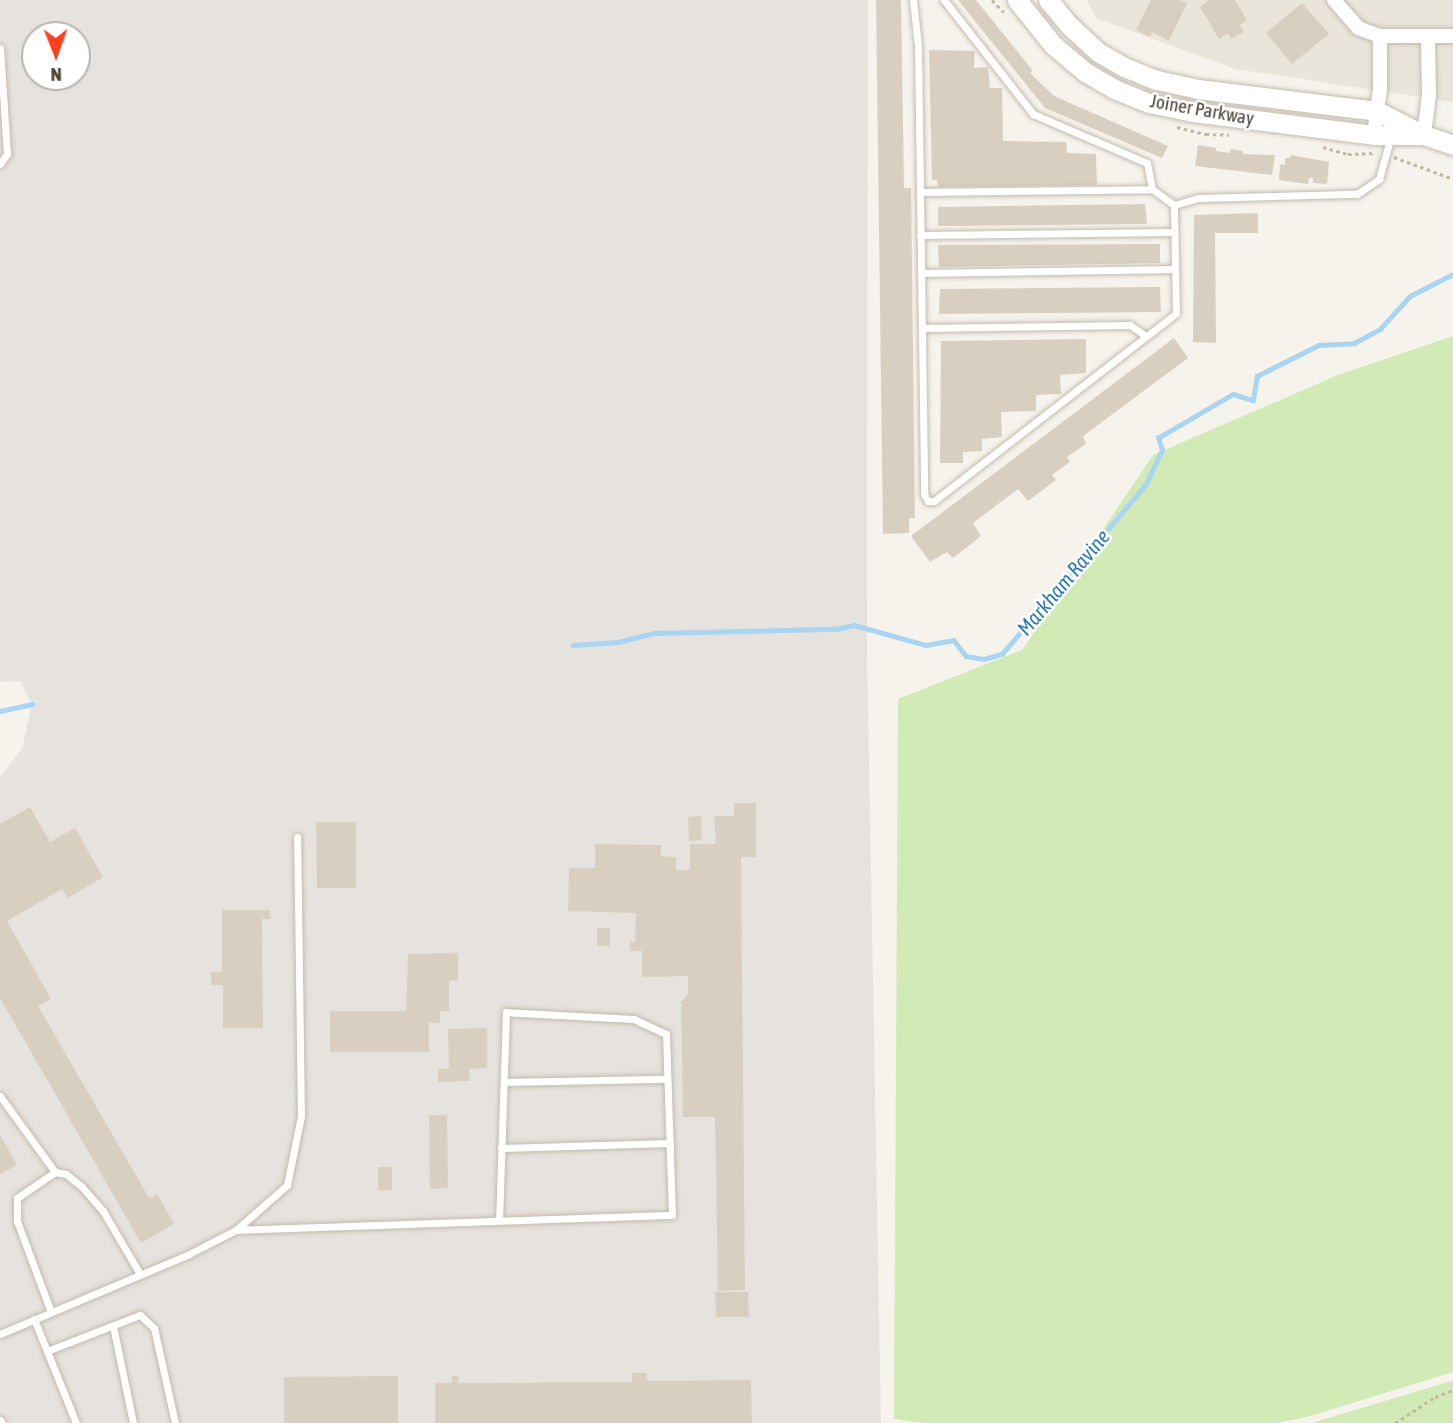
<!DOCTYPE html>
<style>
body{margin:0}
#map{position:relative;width:1453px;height:1423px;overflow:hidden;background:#f6f3ec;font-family:"Asap Condensed",sans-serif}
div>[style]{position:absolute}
.residential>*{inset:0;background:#eae5da}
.industrial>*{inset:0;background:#e6e2dd}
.green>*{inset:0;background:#d2eab5}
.stream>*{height:4.5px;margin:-2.25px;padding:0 2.25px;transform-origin:2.25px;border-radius:2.25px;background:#a9d4f2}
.building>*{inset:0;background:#d8cfc1}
.path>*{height:2.5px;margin-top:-1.25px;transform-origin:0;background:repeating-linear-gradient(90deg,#c4b79f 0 3.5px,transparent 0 7px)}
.roads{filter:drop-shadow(0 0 2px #c2bbae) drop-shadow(0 0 2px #c2bbae)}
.service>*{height:7px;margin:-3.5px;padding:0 3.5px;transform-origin:3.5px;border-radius:3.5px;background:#fff}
.minor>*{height:14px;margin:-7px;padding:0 7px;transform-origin:7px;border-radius:7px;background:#fff}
.tertiary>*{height:19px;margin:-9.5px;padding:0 9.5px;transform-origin:9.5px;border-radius:9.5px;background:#fff}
span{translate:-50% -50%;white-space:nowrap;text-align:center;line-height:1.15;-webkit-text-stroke:5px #fff;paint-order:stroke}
.street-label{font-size:19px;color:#4b4439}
.water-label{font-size:21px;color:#2e7ab2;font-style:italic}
.north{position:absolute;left:21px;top:21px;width:70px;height:70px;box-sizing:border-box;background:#fff;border:2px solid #b7b4b0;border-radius:50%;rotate:179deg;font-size:19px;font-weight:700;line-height:28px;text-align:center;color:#4b4439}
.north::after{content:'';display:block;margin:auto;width:24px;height:32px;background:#fc3f1d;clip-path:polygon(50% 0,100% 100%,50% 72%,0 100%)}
</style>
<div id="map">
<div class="residential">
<div style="clip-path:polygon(1087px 0,1453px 0,1453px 102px,1235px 69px,1096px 18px)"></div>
</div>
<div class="industrial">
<div style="clip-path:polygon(evenodd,0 0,868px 0,867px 651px,881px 1423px,0 1423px,0 777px,22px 749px,32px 704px,20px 681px,0 682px,0 0,35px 35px,77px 35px,77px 77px,35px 77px,35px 35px)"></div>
</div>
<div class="green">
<div style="clip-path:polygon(1453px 336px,1453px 1372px,1307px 1417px,1276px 1423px,923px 1423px,894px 1419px,898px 699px,1022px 650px,1153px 455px,1338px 375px)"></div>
<div style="clip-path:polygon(1453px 1381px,1453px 1423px,1312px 1423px,1448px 1382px)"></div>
</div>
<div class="stream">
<div style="left:573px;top:645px;width:45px;rotate:-3.8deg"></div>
<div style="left:618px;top:642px;width:37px;rotate:-14deg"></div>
<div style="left:654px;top:633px;width:182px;rotate:-1.3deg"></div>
<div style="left:836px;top:629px;width:18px;rotate:-13deg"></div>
<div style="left:854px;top:625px;width:75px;rotate:15.5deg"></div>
<div style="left:926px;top:645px;width:28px;rotate:-10deg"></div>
<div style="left:954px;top:640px;width:20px;rotate:53deg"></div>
<div style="left:966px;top:656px;width:18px;rotate:9deg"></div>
<div style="left:984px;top:659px;width:19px;rotate:-16deg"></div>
<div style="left:1002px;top:654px;width:223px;rotate:-49.7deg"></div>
<div style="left:1146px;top:484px;width:38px;rotate:-65deg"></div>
<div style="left:1162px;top:450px;width:13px;rotate:-108deg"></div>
<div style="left:1158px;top:438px;width:87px;rotate:-30.4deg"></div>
<div style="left:1233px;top:394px;width:21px;rotate:17deg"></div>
<div style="left:1253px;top:400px;width:24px;rotate:-81deg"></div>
<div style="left:1257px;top:376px;width:69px;rotate:-26.6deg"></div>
<div style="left:1319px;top:345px;width:35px;rotate:-3deg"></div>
<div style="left:1354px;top:343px;width:30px;rotate:-28deg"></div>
<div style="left:1380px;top:329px;width:45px;rotate:-47.7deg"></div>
<div style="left:1410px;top:296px;width:48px;rotate:-27.1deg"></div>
<div style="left:0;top:711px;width:33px;rotate:-12deg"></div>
</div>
<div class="building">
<div style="clip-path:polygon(876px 0,901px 0,904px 188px,911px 188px,915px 518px,909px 518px,909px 533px,883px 534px)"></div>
<div style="clip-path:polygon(958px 0,976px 0,1033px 71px,1030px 73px,1054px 96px,1168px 146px,1162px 158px,1045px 108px)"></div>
<div style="clip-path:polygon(1151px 0,1180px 0,1187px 3px,1169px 41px,1152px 32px,1150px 37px,1136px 30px)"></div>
<div style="clip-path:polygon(1209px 0,1235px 0,1247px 20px,1240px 25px,1244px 32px,1231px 39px,1228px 33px,1219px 39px,1200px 7px)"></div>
<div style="clip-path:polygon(1302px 3px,1329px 34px,1292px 64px,1266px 33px)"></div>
<div style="clip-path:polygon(929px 50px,975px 51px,974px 68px,988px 67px,990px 88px,1002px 88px,1003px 141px,1066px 142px,1067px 153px,1096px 154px,1097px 185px,938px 187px,937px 180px,932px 180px)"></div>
<div style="clip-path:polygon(1198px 145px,1216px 148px,1216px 151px,1230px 153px,1230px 149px,1243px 151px,1243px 154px,1275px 155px,1272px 175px,1195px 166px)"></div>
<div style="clip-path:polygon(1291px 155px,1329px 162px,1327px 184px,1313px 183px,1313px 178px,1309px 178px,1308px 184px,1279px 180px,1280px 164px,1285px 165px,1285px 158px,1290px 158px)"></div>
<div style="clip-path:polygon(1145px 204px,1147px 224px,938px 226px,938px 207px)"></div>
<div style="clip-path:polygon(1258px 213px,1258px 233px,1215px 233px,1216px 343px,1193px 342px,1194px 215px)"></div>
<div style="clip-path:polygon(1160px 244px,1160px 263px,939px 267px,938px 245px)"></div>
<div style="clip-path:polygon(1160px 287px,1161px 312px,939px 314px,940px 289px)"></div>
<div style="clip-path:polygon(1174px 338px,1188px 358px,1083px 436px,1086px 444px,1067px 457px,1070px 462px,1052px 475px,1056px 480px,1028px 501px,1018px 489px,973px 523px,981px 536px,953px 558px,947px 552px,930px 562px,911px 536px)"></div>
<div style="clip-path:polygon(1086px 339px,1086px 373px,1060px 375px,1061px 394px,1036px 395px,1036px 411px,1001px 412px,1002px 437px,982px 439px,982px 451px,963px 452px,963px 463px,940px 463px,941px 341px)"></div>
<div style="clip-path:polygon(734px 803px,756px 803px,756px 857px,741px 857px,745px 1290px,718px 1291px,715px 1117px,683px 1117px,681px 1002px,688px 994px,688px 976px,642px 977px,642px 951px,630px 951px,630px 942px,635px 942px,636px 913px,568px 911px,569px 868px,595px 868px,595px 844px,661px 845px,661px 856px,676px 857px,676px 870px,690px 870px,690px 844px,716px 844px,714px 816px,734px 816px)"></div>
<div style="clip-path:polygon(30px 807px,50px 842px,75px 828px,103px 877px,68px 898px,62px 889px,7px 921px,51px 999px,38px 1006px,149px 1198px,157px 1194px,174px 1224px,141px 1243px,0 998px,0 824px)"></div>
<div style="clip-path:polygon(701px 816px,702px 840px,689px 841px,688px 817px)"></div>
<div style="clip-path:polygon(316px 822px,356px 822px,356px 888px,317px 888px)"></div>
<div style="clip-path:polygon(222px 910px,270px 910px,270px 919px,262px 919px,263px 1028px,223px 1028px,223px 985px,211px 985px,211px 972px,222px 972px)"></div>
<div style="clip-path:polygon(597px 928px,610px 928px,610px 946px,597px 946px)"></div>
<div style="clip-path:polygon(458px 953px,458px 980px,449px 981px,449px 1011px,440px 1011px,440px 1023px,429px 1023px,429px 1052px,330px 1052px,330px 1011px,406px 1011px,408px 954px)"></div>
<div style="clip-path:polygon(487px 1028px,487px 1068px,469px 1069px,470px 1081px,438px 1082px,438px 1069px,449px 1069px,448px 1029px)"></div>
<div style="clip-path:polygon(429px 1115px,447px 1115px,448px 1188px,430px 1189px)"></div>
<div style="clip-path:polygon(0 1135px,17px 1165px,0 1174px)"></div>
<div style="clip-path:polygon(378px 1167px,392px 1167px,392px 1190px,378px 1190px)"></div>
<div style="clip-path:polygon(715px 1292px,748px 1292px,749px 1317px,716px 1317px)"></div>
<div style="clip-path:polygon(632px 1373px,647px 1373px,647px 1381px,751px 1380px,752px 1423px,435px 1423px,435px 1383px,452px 1383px,452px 1376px,458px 1376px,458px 1383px,632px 1382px)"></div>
<div style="clip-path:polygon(398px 1376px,398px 1423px,284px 1423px,284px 1377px)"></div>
</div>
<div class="path">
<div style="left:992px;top:0;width:17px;rotate:45deg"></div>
<div style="left:1177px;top:127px;width:30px;rotate:14deg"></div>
<div style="left:1206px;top:134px;width:23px;rotate:2deg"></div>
<div style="left:1323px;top:147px;width:26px;rotate:16deg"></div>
<div style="left:1348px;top:154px;width:26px;rotate:-2deg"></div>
<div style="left:1394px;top:157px;width:63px;rotate:20.4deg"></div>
<div style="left:1395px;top:1423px;width:48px;rotate:-33deg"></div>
<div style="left:1435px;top:1397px;width:19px;rotate:-21deg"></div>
</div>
<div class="roads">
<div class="service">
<div style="left:913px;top:0;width:46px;rotate:83.8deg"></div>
<div style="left:918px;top:46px;width:448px;rotate:89.2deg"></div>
<div style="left:924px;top:494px;width:8px;rotate:60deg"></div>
<div style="left:928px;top:501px;width:6px"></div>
<div style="left:934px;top:501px;width:306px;rotate:-37.8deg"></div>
<div style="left:1176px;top:313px;width:108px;rotate:-91.1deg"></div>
<div style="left:944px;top:0;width:145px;rotate:52deg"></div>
<div style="left:1033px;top:114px;width:124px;rotate:23.3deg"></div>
<div style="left:1147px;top:163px;width:26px;rotate:79deg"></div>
<div style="left:1152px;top:189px;width:27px;rotate:36deg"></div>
<div style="left:0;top:48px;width:106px;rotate:86.2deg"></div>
<div style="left:7px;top:154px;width:12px;rotate:125deg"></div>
<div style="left:920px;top:192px;width:232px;rotate:-0.7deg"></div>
<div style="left:1174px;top:205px;width:26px;rotate:-16deg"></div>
<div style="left:1199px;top:198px;width:158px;rotate:-1.5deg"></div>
<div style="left:1357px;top:194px;width:27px;rotate:-34deg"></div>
<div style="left:1379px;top:179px;width:45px;rotate:-74.4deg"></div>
<div style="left:920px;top:235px;width:254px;rotate:-0.7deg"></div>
<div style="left:921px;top:273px;width:254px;rotate:-0.9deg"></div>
<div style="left:922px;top:328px;width:208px;rotate:-0.8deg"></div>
<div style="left:1130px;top:325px;width:19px;rotate:35deg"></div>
<div style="left:504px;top:1082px;width:163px;rotate:-1.1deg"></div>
<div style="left:0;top:1096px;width:94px;rotate:54.1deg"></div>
<div style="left:501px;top:1148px;width:169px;rotate:-1.7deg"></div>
<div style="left:236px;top:1230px;width:68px;rotate:-41.4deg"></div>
<div style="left:287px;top:1185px;width:70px;rotate:-78.5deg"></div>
<div style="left:301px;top:1116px;width:279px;rotate:-90.8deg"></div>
<div style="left:51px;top:1312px;width:97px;rotate:-110.5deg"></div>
<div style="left:17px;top:1221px;width:23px;rotate:-90deg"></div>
<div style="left:17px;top:1198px;width:46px;rotate:-34.4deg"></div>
<div style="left:55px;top:1172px;width:11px;rotate:10deg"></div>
<div style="left:66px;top:1174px;width:21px;rotate:39deg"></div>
<div style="left:82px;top:1187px;width:32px;rotate:49deg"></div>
<div style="left:103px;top:1211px;width:73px;rotate:59.6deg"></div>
<div style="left:34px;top:1319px;width:112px;rotate:68deg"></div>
<div style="left:113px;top:1326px;width:99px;rotate:78.3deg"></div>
<div style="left:0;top:1334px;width:205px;rotate:-22.9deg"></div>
<div style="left:189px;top:1254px;width:53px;rotate:-27.1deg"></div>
<div style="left:236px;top:1230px;width:436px;rotate:-2deg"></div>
<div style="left:672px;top:1215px;width:181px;rotate:-91.9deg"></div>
<div style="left:666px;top:1034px;width:35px;rotate:-155deg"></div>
<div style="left:634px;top:1019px;width:128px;rotate:-176.9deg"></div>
<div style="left:506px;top:1012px;width:208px;rotate:91.9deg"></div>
<div style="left:47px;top:1351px;width:100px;rotate:-21.2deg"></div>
<div style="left:140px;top:1315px;width:19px;rotate:43deg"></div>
<div style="left:154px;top:1328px;width:97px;rotate:77.5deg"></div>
<div style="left:0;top:1420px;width:4px;rotate:56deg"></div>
</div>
<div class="minor">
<div style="left:1334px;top:0;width:37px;rotate:49deg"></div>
<div style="left:1358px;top:28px;width:23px;rotate:20deg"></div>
<div style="left:1380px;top:36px;width:73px"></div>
<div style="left:1374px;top:135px;width:47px;rotate:-82.7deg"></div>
<div style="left:1380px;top:88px;width:52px;rotate:-90deg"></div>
<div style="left:1424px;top:135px;width:39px;rotate:-83deg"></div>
<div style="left:1429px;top:96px;width:59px;rotate:-91deg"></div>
</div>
<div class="tertiary">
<div style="left:1017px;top:0;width:58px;rotate:51.3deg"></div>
<div style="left:1053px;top:45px;width:42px;rotate:40.2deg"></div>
<div style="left:1085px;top:72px;width:34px;rotate:30deg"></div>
<div style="left:1114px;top:89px;width:38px;rotate:22deg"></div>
<div style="left:1149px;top:103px;width:45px;rotate:11.6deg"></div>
<div style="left:1193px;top:112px;width:182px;rotate:7.2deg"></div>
<div style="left:1374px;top:135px;width:50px"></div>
<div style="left:1048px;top:0;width:34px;rotate:50deg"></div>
<div style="left:1070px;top:26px;width:38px;rotate:43deg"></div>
<div style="left:1098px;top:52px;width:30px;rotate:30deg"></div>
<div style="left:1124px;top:67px;width:35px;rotate:22deg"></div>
<div style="left:1157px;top:80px;width:42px;rotate:12.4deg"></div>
<div style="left:1198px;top:89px;width:180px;rotate:7deg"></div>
<div style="left:1377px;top:111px;width:53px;rotate:27.1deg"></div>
<div style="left:1424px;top:135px;width:31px;rotate:19deg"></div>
</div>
</div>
<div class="street-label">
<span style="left:1202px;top:110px;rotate:10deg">Joiner Parkway</span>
</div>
<div class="water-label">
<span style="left:1063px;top:582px;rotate:-50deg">Markham Ravine</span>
</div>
<div class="north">N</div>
</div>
